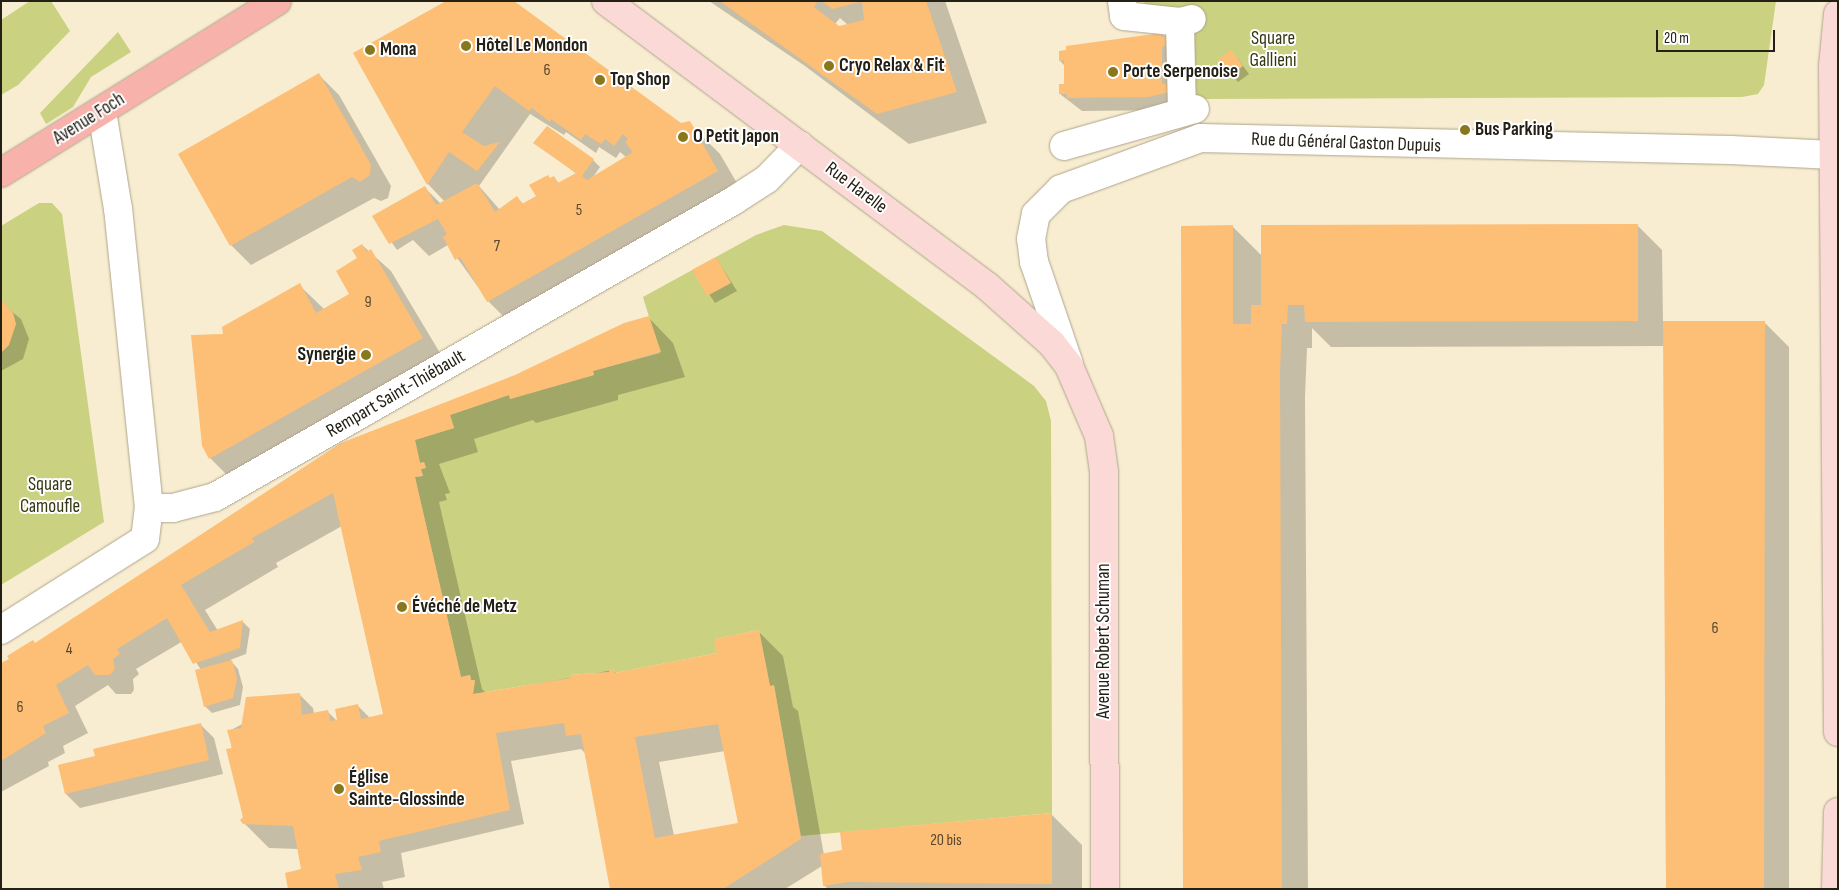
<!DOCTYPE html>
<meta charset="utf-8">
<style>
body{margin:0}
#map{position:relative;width:1839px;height:890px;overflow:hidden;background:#f8edd1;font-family:"Sofia Sans Condensed",sans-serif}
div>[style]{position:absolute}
.green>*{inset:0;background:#cad181}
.shadow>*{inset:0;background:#0003}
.building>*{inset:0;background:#fdbe75}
.roads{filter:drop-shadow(0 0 1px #afa48b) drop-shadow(0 0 1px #afa48b)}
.street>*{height:28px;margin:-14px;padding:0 14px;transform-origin:14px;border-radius:14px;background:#fff}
.secondary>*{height:28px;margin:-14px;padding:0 14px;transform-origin:14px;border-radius:14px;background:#fbd9d6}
.primary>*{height:28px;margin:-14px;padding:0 14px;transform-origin:14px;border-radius:14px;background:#f8b2ac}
.dots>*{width:14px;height:14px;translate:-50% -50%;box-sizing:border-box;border:2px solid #fff;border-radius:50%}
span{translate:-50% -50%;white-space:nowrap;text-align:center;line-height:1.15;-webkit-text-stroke:4px #fff;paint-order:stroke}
.number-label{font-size:16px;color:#5a482e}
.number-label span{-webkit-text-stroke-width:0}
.park-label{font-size:19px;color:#353710}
.poi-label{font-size:19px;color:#242016;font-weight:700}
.left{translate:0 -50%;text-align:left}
.right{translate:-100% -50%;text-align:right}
.street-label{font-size:19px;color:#242016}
.frame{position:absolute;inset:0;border:2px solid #242016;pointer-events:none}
.scale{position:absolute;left:1656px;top:30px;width:119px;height:22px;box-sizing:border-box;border:2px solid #242016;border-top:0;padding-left:6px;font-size:15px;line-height:18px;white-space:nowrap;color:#242016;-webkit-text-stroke:4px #fff;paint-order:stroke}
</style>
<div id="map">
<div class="green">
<div style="clip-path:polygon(30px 1px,51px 1px,70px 31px,18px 85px,1px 95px,1px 20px)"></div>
<div style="clip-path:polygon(1144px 1px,1776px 1px,1764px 85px,1758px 94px,1742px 97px,1195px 99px,1193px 8px,1145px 6px)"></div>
<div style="clip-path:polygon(118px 32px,131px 52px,91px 77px,73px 107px,46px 124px,40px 113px)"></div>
<div style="clip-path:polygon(39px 203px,52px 203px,62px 214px,104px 522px,1px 585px,1px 226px)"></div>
<div style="clip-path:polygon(784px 225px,822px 231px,1034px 386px,1046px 401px,1051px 421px,1052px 813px,801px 836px,774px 686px,770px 686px,759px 630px,715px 639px,717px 653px,615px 673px,614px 669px,609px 669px,609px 672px,570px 675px,571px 678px,473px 694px,475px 681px,471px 680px,470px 675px,461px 677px,415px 477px,423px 476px,421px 469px,426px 468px,424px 462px,420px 463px,415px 440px,454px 428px,450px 415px,509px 395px,510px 399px,594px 375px,593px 371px,660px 353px,643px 297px,756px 235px)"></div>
</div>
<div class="shadow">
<div style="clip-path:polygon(evenodd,709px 1px,945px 1px,987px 123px,909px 144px,805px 66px,709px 1px,840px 18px,848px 25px,839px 28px,835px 24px,840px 18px)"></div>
<div style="clip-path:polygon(1160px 34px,1167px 37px,1176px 110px,1082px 111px,1060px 94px,1066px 85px,1065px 66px,1060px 61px,1060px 52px)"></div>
<div style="clip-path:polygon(evenodd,354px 53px,681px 125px,689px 123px,720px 154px,748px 202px,508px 321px,488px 301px,448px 245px,429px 256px,413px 240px,397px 250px,374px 217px,425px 188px,441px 204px,445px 202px,428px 184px,354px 53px,530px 114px,564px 135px,566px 132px,596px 153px,599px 147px,616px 158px,620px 152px,627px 158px,591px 180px,600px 167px,593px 160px,535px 143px,577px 174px,560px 184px,553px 177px,538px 197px,524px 205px,517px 197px,500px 210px,479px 186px,530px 114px)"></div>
<div style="clip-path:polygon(1238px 59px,1249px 74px,1238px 82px,1220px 61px)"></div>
<div style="clip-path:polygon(319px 75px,339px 95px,391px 186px,388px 198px,381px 201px,374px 198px,251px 265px,231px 245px)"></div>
<div style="clip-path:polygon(1637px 225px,1662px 250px,1663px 322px,1764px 322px,1789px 347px,1789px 889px,1666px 889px,1664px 346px,1331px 347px,1312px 328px,1312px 348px,1307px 348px,1305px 397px,1308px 889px,1184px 889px,1232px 226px,1262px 256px)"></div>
<div style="clip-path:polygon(362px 245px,391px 271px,443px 358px,235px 483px,210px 458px,203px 445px,224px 335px,299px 285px,324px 309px,350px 295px)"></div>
<div style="clip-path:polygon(716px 258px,737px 291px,715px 303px,693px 270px)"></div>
<div style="clip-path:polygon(1px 303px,21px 319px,29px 339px,23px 359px,1px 371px)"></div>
<div style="clip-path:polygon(evenodd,649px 318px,673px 343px,685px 377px,618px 395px,618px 400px,536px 423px,533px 420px,474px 439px,478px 452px,439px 464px,450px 493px,445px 494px,447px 500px,439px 502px,482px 689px,486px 693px,613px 670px,617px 674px,719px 654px,758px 631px,783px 656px,793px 707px,798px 711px,824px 855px,1051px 814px,1082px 845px,1082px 889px,828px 889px,824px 885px,822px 866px,785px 889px,611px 889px,586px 754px,581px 749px,511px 761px,524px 824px,401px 853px,405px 877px,382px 882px,384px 889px,289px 889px,303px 870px,299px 849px,269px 848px,244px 823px,229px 731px,299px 694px,313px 708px,314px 714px,328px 712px,339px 723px,358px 706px,370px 718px,384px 715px,342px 526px,276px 563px,278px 567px,205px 610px,218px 631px,243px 622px,250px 629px,246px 654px,230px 660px,238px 669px,243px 687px,240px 705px,212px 713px,205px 706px,201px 670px,183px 641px,136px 669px,139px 674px,133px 679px,134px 690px,131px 694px,116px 694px,108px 685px,75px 706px,88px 733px,63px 746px,65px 753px,48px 762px,49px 766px,1px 792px,1px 665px,515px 376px,649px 318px,725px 751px,739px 824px,674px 836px,659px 762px,725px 751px)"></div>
<div style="clip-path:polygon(200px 724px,214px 738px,223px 774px,80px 808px,66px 794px,96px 757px)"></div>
</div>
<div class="building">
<div style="clip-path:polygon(446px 1px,514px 1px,681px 123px,690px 121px,718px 171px,487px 302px,460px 257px,455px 260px,443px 237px,447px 234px,438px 219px,389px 244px,372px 216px,425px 186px,436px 205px,477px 183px,495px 212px,517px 196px,522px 204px,536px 196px,529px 185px,548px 175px,550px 178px,554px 176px,558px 183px,576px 173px,533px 143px,547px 126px,594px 159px,582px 176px,587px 180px,633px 152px,625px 142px,628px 139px,623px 134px,614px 146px,605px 139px,601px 144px,585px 134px,581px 140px,551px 119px,550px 122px,532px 108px,529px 111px,495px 86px,462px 132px,484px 146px,500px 142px,477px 171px,449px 152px,427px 185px,353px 53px)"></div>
<div style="clip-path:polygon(720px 1px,818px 1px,814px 7px,839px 26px,864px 20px,862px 1px,926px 1px,957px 92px,877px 114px)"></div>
<div style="clip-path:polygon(822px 1px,860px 1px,860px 2px,832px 9px)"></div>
<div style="clip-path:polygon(1161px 33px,1161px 37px,1168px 36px,1168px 45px,1162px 47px,1162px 84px,1170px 84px,1170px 92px,1148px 97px,1067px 98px,1067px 94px,1059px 94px,1059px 84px,1064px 84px,1064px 60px,1059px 61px,1059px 51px,1066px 50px,1066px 46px)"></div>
<div style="clip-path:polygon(1231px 50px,1243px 66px,1230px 76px,1218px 60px)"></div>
<div style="clip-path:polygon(319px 73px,371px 165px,370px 175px,360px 182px,352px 177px,230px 246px,178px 154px)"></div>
<div style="clip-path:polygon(1638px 224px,1638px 321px,1305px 322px,1304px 305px,1288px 305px,1287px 324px,1282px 324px,1280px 371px,1282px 889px,1183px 889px,1181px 226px,1233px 225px,1233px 324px,1251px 324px,1251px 305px,1261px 305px,1261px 225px)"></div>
<div style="clip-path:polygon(362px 244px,367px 252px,371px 249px,423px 338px,209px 459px,202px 446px,191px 335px,223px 334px,222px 327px,300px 283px,316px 313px,349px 294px,336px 271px,357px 258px,352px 250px)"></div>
<div style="clip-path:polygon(716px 257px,731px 283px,707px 296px,692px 270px)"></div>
<div style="clip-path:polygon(1px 300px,13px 313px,16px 324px,9px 345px,1px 353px)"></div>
<div style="clip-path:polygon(evenodd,649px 316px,661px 352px,593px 371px,594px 375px,510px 399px,509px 395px,450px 415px,454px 428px,415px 440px,420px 463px,424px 462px,426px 468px,421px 469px,423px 476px,415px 477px,461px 677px,470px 675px,471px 680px,475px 680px,473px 694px,571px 678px,570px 675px,609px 672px,609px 669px,614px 669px,615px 673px,717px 653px,714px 639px,759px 630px,770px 686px,774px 685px,801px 839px,723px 889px,610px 889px,581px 734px,566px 736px,564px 723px,496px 733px,510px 810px,379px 841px,381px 852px,358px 857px,362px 870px,335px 874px,339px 889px,288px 889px,285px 873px,301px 869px,293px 826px,243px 824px,240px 820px,243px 817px,226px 749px,232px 748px,227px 730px,241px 728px,246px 697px,300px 693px,302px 715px,328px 710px,330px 721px,337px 720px,335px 709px,358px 704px,361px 719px,383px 714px,333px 493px,252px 538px,254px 542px,181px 585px,210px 632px,243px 620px,240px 648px,193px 664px,167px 618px,117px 649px,120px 654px,113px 659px,115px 669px,110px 675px,95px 675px,88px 665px,56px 685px,69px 713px,43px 726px,46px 733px,1px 761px,1px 663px,9px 659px,7px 656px,33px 640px,35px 643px,341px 443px,515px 375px,624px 323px,649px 316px,718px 724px,738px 823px,655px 838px,635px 737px,718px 724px)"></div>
<div style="clip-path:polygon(1663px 321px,1765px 321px,1764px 889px,1666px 889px)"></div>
<div style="clip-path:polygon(232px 660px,237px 679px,233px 698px,204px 707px,195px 670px)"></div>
<div style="clip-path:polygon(201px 723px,209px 760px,65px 794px,58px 765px,95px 756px,93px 749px)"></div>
<div style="clip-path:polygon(1052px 813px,1052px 884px,848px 882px,823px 886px,820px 854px,842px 850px,840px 832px)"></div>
</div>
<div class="roads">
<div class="street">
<div style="left:1122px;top:1px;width:15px;rotate:82deg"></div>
<div style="left:1124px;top:16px;width:56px;rotate:6.1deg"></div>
<div style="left:1182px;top:112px;width:90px;rotate:-91.3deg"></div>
<div style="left:1180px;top:22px;width:12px;rotate:-14deg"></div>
<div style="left:1064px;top:146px;width:136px;rotate:-15.8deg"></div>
<div style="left:1069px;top:364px;width:108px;rotate:-108.9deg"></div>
<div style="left:1034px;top:262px;width:23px;rotate:-97deg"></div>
<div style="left:1031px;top:239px;width:25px;rotate:-79deg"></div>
<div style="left:1036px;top:214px;width:35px;rotate:-45deg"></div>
<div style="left:1061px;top:189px;width:148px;rotate:-20.1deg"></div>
<div style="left:1200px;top:138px;width:531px;rotate:1.29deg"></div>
<div style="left:1731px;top:150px;width:102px;rotate:2.8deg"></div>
<div style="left:149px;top:508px;width:24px"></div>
<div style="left:173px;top:508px;width:43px;rotate:-14.7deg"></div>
<div style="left:215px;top:497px;width:597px;rotate:-29.74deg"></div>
<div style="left:733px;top:201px;width:40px;rotate:-32.9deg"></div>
<div style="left:767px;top:179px;width:47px;rotate:-45.9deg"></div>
<div style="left:1px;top:630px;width:170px;rotate:-32.3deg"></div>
<div style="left:145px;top:539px;width:31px;rotate:-83deg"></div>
<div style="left:149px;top:508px;width:301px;rotate:-95.9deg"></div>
<div style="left:118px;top:209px;width:99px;rotate:-99.3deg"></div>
</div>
<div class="secondary">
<div style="left:606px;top:1px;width:476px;rotate:36.8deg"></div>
<div style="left:987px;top:286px;width:87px;rotate:41.7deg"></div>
<div style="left:1052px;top:344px;width:28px;rotate:52deg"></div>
<div style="left:1069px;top:366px;width:76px;rotate:66.8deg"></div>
<div style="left:1099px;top:436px;width:36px;rotate:82deg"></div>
<div style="left:1104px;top:472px;width:417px;rotate:89.9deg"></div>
<div style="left:1838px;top:14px;width:52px;rotate:95.5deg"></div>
<div style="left:1833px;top:66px;width:666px;rotate:89.57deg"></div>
<div style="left:1836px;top:889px;width:77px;rotate:-88.5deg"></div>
</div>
<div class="primary">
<div style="left:1px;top:173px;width:325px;rotate:-31.9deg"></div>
</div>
</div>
<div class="dots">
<div style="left:466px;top:46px;background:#89771c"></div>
<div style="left:370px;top:50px;background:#89771c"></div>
<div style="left:829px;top:66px;background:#89771c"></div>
<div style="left:1113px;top:72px;background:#89771c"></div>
<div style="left:600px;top:80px;background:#89771c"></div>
<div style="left:1465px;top:130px;background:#89771c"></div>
<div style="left:683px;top:137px;background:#89771c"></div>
<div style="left:366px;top:355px;background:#89771c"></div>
<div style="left:402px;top:607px;background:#89771c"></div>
<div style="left:339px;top:789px;background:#89771c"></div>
</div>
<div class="number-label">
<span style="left:547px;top:71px">6</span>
<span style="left:579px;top:211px">5</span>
<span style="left:497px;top:247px">7</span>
<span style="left:368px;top:303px">9</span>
<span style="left:1715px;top:629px">6</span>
<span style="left:69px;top:650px">4</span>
<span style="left:20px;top:708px">6</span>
<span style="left:946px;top:841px">20 bis</span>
</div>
<div class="park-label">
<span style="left:1273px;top:50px">Square<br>Gallieni</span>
<span style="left:50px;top:496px">Square<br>Camoufle</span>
</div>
<div class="poi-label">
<span class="left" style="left:476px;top:46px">Hôtel Le Mondon</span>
<span class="left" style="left:380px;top:50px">Mona</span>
<span class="left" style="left:839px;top:66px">Cryo Relax &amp; Fit</span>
<span class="left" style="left:1123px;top:72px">Porte Serpenoise</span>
<span class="left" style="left:610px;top:80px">Top Shop</span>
<span class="left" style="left:1475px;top:130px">Bus Parking</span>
<span class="left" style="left:693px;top:137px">O Petit Japon</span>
<span class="right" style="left:356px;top:355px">Synergie</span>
<span class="left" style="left:412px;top:607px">Évéché de Metz</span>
<span class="left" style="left:349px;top:789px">Église<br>Sainte-Glossinde</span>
</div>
<div class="street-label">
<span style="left:89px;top:119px;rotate:-32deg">Avenue Foch</span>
<span style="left:1346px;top:143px;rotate:2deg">Rue du Général Gaston Dupuis</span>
<span style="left:856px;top:188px;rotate:37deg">Rue Harelle</span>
<span style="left:396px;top:394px;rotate:-30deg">Rempart Saint-Thiébault</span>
<span style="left:1104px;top:641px;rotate:-90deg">Avenue Robert Schuman</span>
</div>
<div class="frame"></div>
<div class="scale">20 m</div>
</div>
